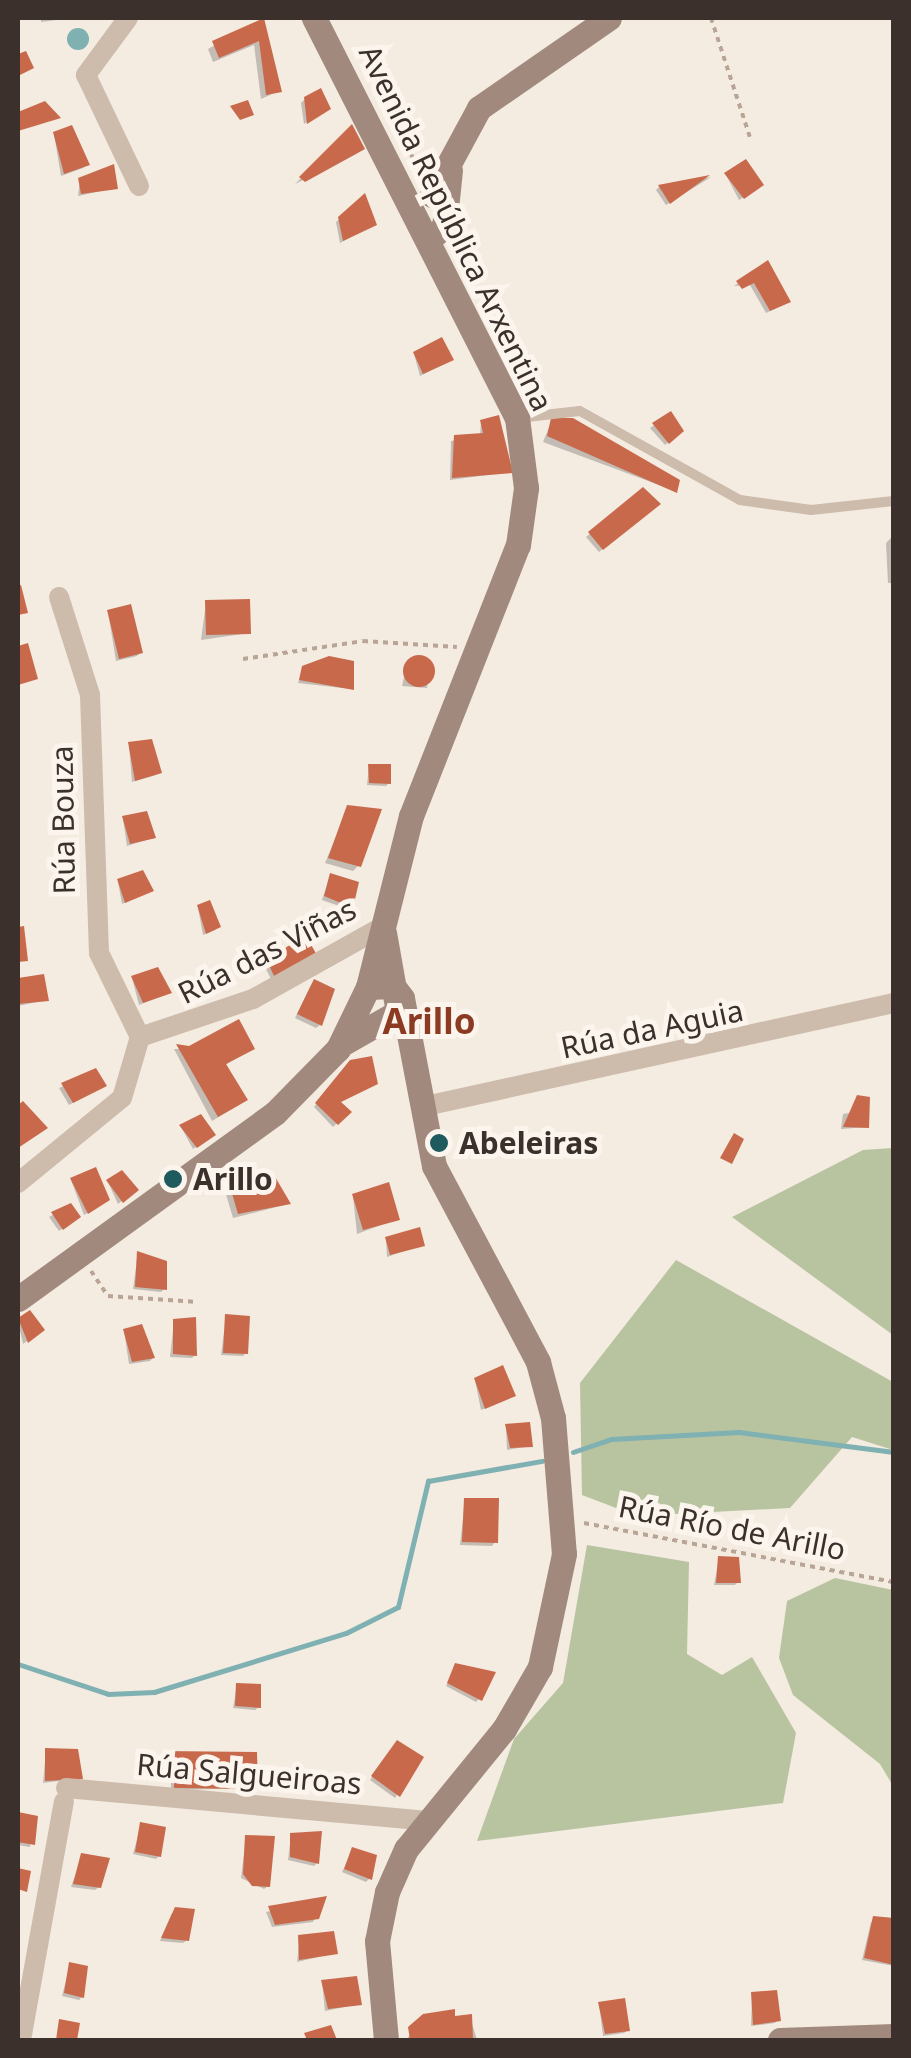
<!DOCTYPE html>
<meta charset="utf-8">
<style>
body{margin:0}
#map{position:relative;width:911px;height:2058px;overflow:hidden;background:#f4ebe1;font-family:"Noto Sans",sans-serif}
div>[style]{position:absolute}
.green>*{inset:0;background:#b8c4a0}
.water>*{inset:0;background:#7fb0b2}
.round{border-radius:50%}
.shadow>*{inset:0;background:#0003}
.stream>*{height:5px;margin:-2.5px;padding:0 2.5px;transform-origin:2.5px;border-radius:2.5px;background:#7fb0b2}
.building>*{inset:0;background:#c8694b}
.path>*{height:4px;margin-top:-2px;transform-origin:0;background:repeating-linear-gradient(90deg,#b9a596 0 5px,transparent 0 10px)}
.lane>*{height:10px;margin:-5px;padding:0 5px;transform-origin:5px;border-radius:5px;background:#cdbbac}
.street>*{height:20px;margin:-10px;padding:0 10px;transform-origin:10px;border-radius:10px;background:#cdbbac}
.secondary>*{height:25px;margin:-12.5px;padding:0 12.5px;transform-origin:12.5px;border-radius:12.5px;background:#a18a7d}
.dots>*{width:28px;height:28px;translate:-50% -50%;box-sizing:border-box;border:5px solid #fbf5ee;border-radius:50%}
span{translate:-50% -50%;white-space:nowrap;text-align:center;line-height:1.15;-webkit-text-stroke:10px #fbf5ee;paint-order:stroke}
.street-label{font-size:30px;color:#3b302b}
.poi-label{font-size:30px;color:#3b302b;font-weight:700}
.left{translate:0 -50%;text-align:left}
.quarter-label{font-size:35px;color:#8c3b22;font-weight:700}
.frame{position:absolute;inset:0;border:20px solid #3b302b;pointer-events:none}
</style>
<div id="map">
<div class="green">
<div style="clip-path:polygon(893px 1148px,894px 1148px,893px 1335px,732px 1217px,863px 1150px)"></div>
<div style="clip-path:polygon(676px 1260px,893px 1382px,893px 1450px,852px 1437px,790px 1508px,637px 1516px,582px 1495px,580px 1383px)"></div>
<div style="clip-path:polygon(587px 1545px,689px 1562px,687px 1654px,722px 1675px,752px 1657px,796px 1733px,783px 1803px,477px 1841px,514px 1739px,563px 1683px)"></div>
<div style="clip-path:polygon(835px 1578px,893px 1590px,893px 1786px,880px 1764px,793px 1695px,779px 1658px,787px 1601px)"></div>
</div>
<div class="water">
<div class="round" style="left:67px;top:28px;width:22px;height:22px"></div>
</div>
<div class="shadow">
<div style="clip-path:polygon(41px 18px,72px 18px,41px 22px)"></div>
<div style="clip-path:polygon(261px 19px,279px 91px,261px 99px,254px 45px,213px 62px,208px 49px)"></div>
<div style="clip-path:polygon(305px 99px,324px 112px,304px 124px,301px 103px)"></div>
<div style="clip-path:polygon(351px 129px,356px 154px,295px 184px)"></div>
<div style="clip-path:polygon(54px 134px,87px 164px,83px 168px,61px 176px)"></div>
<div style="clip-path:polygon(726px 175px,758px 188px,739px 200px)"></div>
<div style="clip-path:polygon(711px 177px,666px 205px,656px 190px,659px 187px)"></div>
<div style="clip-path:polygon(80px 180px,115px 188px,78px 196px)"></div>
<div style="clip-path:polygon(364px 197px,374px 225px,340px 243px,336px 222px)"></div>
<div style="clip-path:polygon(767px 263px,785px 304px,766px 313px,750px 285px,734px 286px)"></div>
<div style="clip-path:polygon(414px 354px,448px 362px,420px 376px)"></div>
<div style="clip-path:polygon(671px 414px,681px 431px,665px 445px,650px 428px)"></div>
<div style="clip-path:polygon(552px 420px,675px 491px,543px 442px)"></div>
<div style="clip-path:polygon(481px 422px,510px 472px,450px 480px,451px 441px,480px 436px)"></div>
<div style="clip-path:polygon(643px 490px,654px 507px,599px 552px,586px 537px)"></div>
<div style="clip-path:polygon(894px 535px,894px 583px,888px 583px,886px 543px)"></div>
<div style="clip-path:polygon(206px 603px,249px 633px,201px 640px)"></div>
<div style="clip-path:polygon(108px 612px,141px 652px,137px 656px,116px 661px)"></div>
<div style="clip-path:polygon(408px 659px,431px 662px,427px 688px,402px 686px)"></div>
<div style="clip-path:polygon(303px 668px,351px 689px,298px 683px)"></div>
<div style="clip-path:polygon(129px 745px,159px 772px,156px 775px,132px 782px)"></div>
<div style="clip-path:polygon(369px 766px,389px 783px,386px 786px,367px 785px)"></div>
<div style="clip-path:polygon(348px 808px,358px 866px,353px 871px,325px 863px)"></div>
<div style="clip-path:polygon(123px 819px,153px 838px,127px 846px)"></div>
<div style="clip-path:polygon(330px 876px,351px 906px,348px 909px,322px 900px)"></div>
<div style="clip-path:polygon(118px 882px,151px 890px,122px 904px)"></div>
<div style="clip-path:polygon(198px 908px,218px 927px,215px 930px,203px 935px)"></div>
<div style="clip-path:polygon(304px 938px,272px 981px,265px 967px)"></div>
<div style="clip-path:polygon(42px 977px,46px 1000px,18px 1006px,18px 981px)"></div>
<div style="clip-path:polygon(132px 978px,169px 993px,139px 1005px)"></div>
<div style="clip-path:polygon(311px 985px,320px 1025px,316px 1028px,295px 1018px)"></div>
<div style="clip-path:polygon(252px 1048px,224px 1066px,239px 1105px,212px 1121px,174px 1049px)"></div>
<div style="clip-path:polygon(347px 1067px,338px 1103px,348px 1112px,333px 1127px,314px 1107px)"></div>
<div style="clip-path:polygon(95px 1072px,104px 1086px,69px 1105px,59px 1088px)"></div>
<div style="clip-path:polygon(855px 1112px,867px 1127px,841px 1129px,843px 1114px)"></div>
<div style="clip-path:polygon(181px 1127px,209px 1138px,193px 1149px)"></div>
<div style="clip-path:polygon(273px 1177px,288px 1204px,233px 1218px,225px 1191px)"></div>
<div style="clip-path:polygon(71px 1180px,104px 1203px,84px 1215px)"></div>
<div style="clip-path:polygon(108px 1182px,136px 1190px,118px 1204px)"></div>
<div style="clip-path:polygon(353px 1196px,397px 1219px,357px 1234px)"></div>
<div style="clip-path:polygon(70px 1206px,75px 1220px,59px 1231px,49px 1217px)"></div>
<div style="clip-path:polygon(386px 1239px,422px 1245px,387px 1257px)"></div>
<div style="clip-path:polygon(138px 1254px,164px 1289px,161px 1292px,133px 1289px)"></div>
<div style="clip-path:polygon(30px 1313px,42px 1330px,23px 1344px,18px 1321px)"></div>
<div style="clip-path:polygon(226px 1317px,246px 1353px,243px 1356px,221px 1355px)"></div>
<div style="clip-path:polygon(174px 1321px,195px 1355px,192px 1358px,170px 1357px)"></div>
<div style="clip-path:polygon(124px 1331px,153px 1358px,150px 1361px,129px 1364px)"></div>
<div style="clip-path:polygon(475px 1380px,510px 1398px,481px 1410px)"></div>
<div style="clip-path:polygon(506px 1426px,530px 1446px,507px 1450px)"></div>
<div style="clip-path:polygon(465px 1501px,495px 1542px,492px 1546px,460px 1545px)"></div>
<div style="clip-path:polygon(719px 1559px,738px 1582px,735px 1585px,714px 1585px)"></div>
<div style="clip-path:polygon(456px 1666px,479px 1699px,476px 1702px,446px 1686px)"></div>
<div style="clip-path:polygon(237px 1685px,259px 1707px,255px 1710px,233px 1708px)"></div>
<div style="clip-path:polygon(394px 1746px,420px 1758px,395px 1798px,370px 1780px)"></div>
<div style="clip-path:polygon(46px 1750px,81px 1778px,43px 1783px)"></div>
<div style="clip-path:polygon(164px 1754px,256px 1788px,171px 1790px,171px 1780px,160px 1777px)"></div>
<div style="clip-path:polygon(18px 1815px,35px 1818px,30px 1847px,18px 1845px)"></div>
<div style="clip-path:polygon(141px 1825px,159px 1856px,156px 1859px,133px 1854px)"></div>
<div style="clip-path:polygon(291px 1835px,317px 1863px,314px 1866px,288px 1860px)"></div>
<div style="clip-path:polygon(246px 1837px,268px 1886px,264px 1889px,241px 1878px)"></div>
<div style="clip-path:polygon(353px 1850px,370px 1878px,366px 1882px,342px 1872px)"></div>
<div style="clip-path:polygon(82px 1856px,99px 1887px,95px 1890px,71px 1887px)"></div>
<div style="clip-path:polygon(325px 1899px,313px 1922px,272px 1927px,266px 1912px)"></div>
<div style="clip-path:polygon(172px 1913px,187px 1940px,183px 1943px,160px 1941px)"></div>
<div style="clip-path:polygon(894px 1921px,894px 1966px,862px 1960px,871px 1922px)"></div>
<div style="clip-path:polygon(300px 1937px,335px 1953px,297px 1962px)"></div>
<div style="clip-path:polygon(70px 1964px,82px 1997px,79px 2000px,62px 1996px)"></div>
<div style="clip-path:polygon(322px 1982px,359px 2004px,325px 2011px)"></div>
<div style="clip-path:polygon(752px 1995px,778px 2020px,775px 2023px,751px 2026px)"></div>
<div style="clip-path:polygon(599px 2004px,628px 2030px,624px 2033px,603px 2036px)"></div>
<div style="clip-path:polygon(424px 2016px,470px 2017px,477px 2040px,406px 2040px)"></div>
</div>
<div class="stream">
<div style="left:573px;top:1452px;width:40px;rotate:-18.9deg"></div>
<div style="left:611px;top:1439px;width:128px;rotate:-3.1deg"></div>
<div style="left:739px;top:1432px;width:156px;rotate:7.4deg"></div>
<div style="left:18px;top:1664px;width:95px;rotate:18.4deg"></div>
<div style="left:108px;top:1694px;width:46px;rotate:-2.5deg"></div>
<div style="left:154px;top:1692px;width:201px;rotate:-17.1deg"></div>
<div style="left:346px;top:1633px;width:58px;rotate:-26.6deg"></div>
<div style="left:398px;top:1607px;width:130px;rotate:-76.6deg"></div>
<div style="left:428px;top:1481px;width:116px;rotate:-10deg"></div>
</div>
<div class="building">
<div style="clip-path:polygon(264px 18px,282px 92px,266px 95px,259px 41px,219px 58px,212px 41px)"></div>
<div style="clip-path:polygon(26px 51px,34px 68px,18px 76px,18px 54px)"></div>
<div style="clip-path:polygon(321px 88px,331px 109px,307px 124px,304px 97px)"></div>
<div style="clip-path:polygon(248px 100px,254px 115px,240px 120px,230px 106px)"></div>
<div style="clip-path:polygon(45px 101px,61px 118px,18px 131px,18px 112px)"></div>
<div style="clip-path:polygon(352px 124px,365px 149px,305px 182px,299px 177px)"></div>
<div style="clip-path:polygon(72px 125px,90px 165px,64px 174px,53px 132px)"></div>
<div style="clip-path:polygon(746px 159px,764px 185px,744px 199px,724px 173px)"></div>
<div style="clip-path:polygon(114px 164px,118px 189px,81px 194px,78px 178px)"></div>
<div style="clip-path:polygon(710px 175px,670px 204px,658px 185px)"></div>
<div style="clip-path:polygon(365px 193px,377px 225px,343px 241px,338px 217px)"></div>
<div style="clip-path:polygon(768px 260px,791px 302px,770px 311px,754px 283px,742px 289px,736px 281px)"></div>
<div style="clip-path:polygon(442px 337px,454px 360px,423px 374px,413px 352px)"></div>
<div style="clip-path:polygon(671px 411px,684px 431px,669px 444px,652px 423px)"></div>
<div style="clip-path:polygon(499px 415px,513px 473px,452px 478px,454px 435px,483px 433px,480px 420px)"></div>
<div style="clip-path:polygon(551px 418px,573px 418px,680px 480px,677px 493px,547px 436px)"></div>
<div style="clip-path:polygon(643px 487px,661px 504px,603px 550px,588px 532px)"></div>
<div style="clip-path:polygon(21px 585px,28px 613px,18px 615px,18px 586px)"></div>
<div style="clip-path:polygon(250px 599px,251px 634px,206px 635px,205px 600px)"></div>
<div style="clip-path:polygon(131px 604px,143px 653px,119px 659px,107px 610px)"></div>
<div style="clip-path:polygon(28px 643px,38px 679px,18px 685px,18px 646px)"></div>
<div class="round" style="left:403px;top:655px;width:32px;height:32px"></div>
<div style="clip-path:polygon(329px 656px,354px 661px,354px 690px,299px 680px,302px 666px)"></div>
<div style="clip-path:polygon(152px 739px,162px 773px,135px 781px,128px 742px)"></div>
<div style="clip-path:polygon(368px 764px,391px 764px,391px 784px,369px 783px)"></div>
<div style="clip-path:polygon(347px 805px,382px 809px,361px 867px,328px 858px)"></div>
<div style="clip-path:polygon(147px 811px,156px 838px,130px 844px,122px 816px)"></div>
<div style="clip-path:polygon(143px 870px,154px 891px,125px 903px,117px 879px)"></div>
<div style="clip-path:polygon(330px 873px,359px 882px,353px 908px,324px 896px)"></div>
<div style="clip-path:polygon(210px 900px,221px 927px,206px 934px,197px 905px)"></div>
<div style="clip-path:polygon(24px 926px,28px 961px,18px 962px,18px 927px)"></div>
<div style="clip-path:polygon(305px 934px,318px 957px,276px 980px,267px 961px)"></div>
<div style="clip-path:polygon(158px 967px,172px 993px,143px 1003px,131px 976px)"></div>
<div style="clip-path:polygon(44px 974px,49px 1001px,18px 1004px,18px 978px)"></div>
<div style="clip-path:polygon(314px 979px,335px 989px,322px 1026px,297px 1014px)"></div>
<div style="clip-path:polygon(239px 1019px,255px 1049px,226px 1064px,248px 1100px,218px 1117px,176px 1044px,189px 1046px)"></div>
<div style="clip-path:polygon(372px 1056px,378px 1084px,341px 1102px,352px 1112px,338px 1125px,315px 1103px,350px 1060px)"></div>
<div style="clip-path:polygon(96px 1068px,107px 1086px,73px 1103px,61px 1083px)"></div>
<div style="clip-path:polygon(857px 1095px,870px 1097px,869px 1128px,843px 1127px)"></div>
<div style="clip-path:polygon(23px 1101px,48px 1128px,18px 1148px,18px 1105px)"></div>
<div style="clip-path:polygon(201px 1114px,216px 1135px,197px 1148px,179px 1125px)"></div>
<div style="clip-path:polygon(734px 1133px,744px 1139px,732px 1164px,720px 1158px)"></div>
<div style="clip-path:polygon(96px 1167px,110px 1200px,88px 1214px,70px 1178px)"></div>
<div style="clip-path:polygon(122px 1170px,139px 1190px,123px 1203px,106px 1180px)"></div>
<div style="clip-path:polygon(274px 1175px,291px 1204px,238px 1214px,229px 1183px)"></div>
<div style="clip-path:polygon(389px 1182px,400px 1220px,363px 1230px,352px 1194px)"></div>
<div style="clip-path:polygon(71px 1203px,81px 1217px,63px 1230px,51px 1212px)"></div>
<div style="clip-path:polygon(420px 1227px,425px 1246px,390px 1255px,385px 1237px)"></div>
<div style="clip-path:polygon(137px 1251px,167px 1261px,167px 1290px,135px 1287px)"></div>
<div style="clip-path:polygon(30px 1310px,45px 1330px,28px 1343px,18px 1318px)"></div>
<div style="clip-path:polygon(225px 1314px,250px 1316px,248px 1354px,223px 1353px)"></div>
<div style="clip-path:polygon(196px 1317px,197px 1356px,173px 1354px,173px 1319px)"></div>
<div style="clip-path:polygon(142px 1324px,155px 1358px,132px 1362px,123px 1329px)"></div>
<div style="clip-path:polygon(503px 1365px,516px 1396px,485px 1409px,474px 1378px)"></div>
<div style="clip-path:polygon(530px 1422px,533px 1447px,510px 1448px,505px 1424px)"></div>
<div style="clip-path:polygon(464px 1498px,499px 1498px,498px 1543px,462px 1542px)"></div>
<div style="clip-path:polygon(718px 1556px,739px 1557px,741px 1583px,716px 1583px)"></div>
<div style="clip-path:polygon(455px 1663px,496px 1672px,482px 1701px,447px 1683px)"></div>
<div style="clip-path:polygon(236px 1683px,261px 1684px,261px 1708px,235px 1706px)"></div>
<div style="clip-path:polygon(397px 1740px,424px 1757px,400px 1797px,371px 1776px)"></div>
<div style="clip-path:polygon(45px 1748px,78px 1749px,83px 1779px,45px 1781px)"></div>
<div style="clip-path:polygon(163px 1751px,257px 1752px,258px 1789px,174px 1788px,174px 1777px,162px 1775px)"></div>
<div style="clip-path:polygon(18px 1812px,38px 1816px,35px 1845px,18px 1842px)"></div>
<div style="clip-path:polygon(140px 1822px,166px 1827px,161px 1857px,135px 1852px)"></div>
<div style="clip-path:polygon(322px 1831px,319px 1864px,290px 1857px,290px 1833px)"></div>
<div style="clip-path:polygon(245px 1835px,275px 1836px,270px 1887px,252px 1886px,243px 1874px)"></div>
<div style="clip-path:polygon(352px 1847px,377px 1855px,372px 1880px,344px 1869px)"></div>
<div style="clip-path:polygon(81px 1853px,110px 1858px,101px 1888px,73px 1884px)"></div>
<div style="clip-path:polygon(18px 1868px,31px 1871px,27px 1892px,18px 1889px)"></div>
<div style="clip-path:polygon(327px 1896px,319px 1919px,275px 1925px,268px 1906px)"></div>
<div style="clip-path:polygon(175px 1907px,195px 1909px,189px 1941px,161px 1938px)"></div>
<div style="clip-path:polygon(873px 1916px,894px 1918px,894px 1965px,864px 1958px)"></div>
<div style="clip-path:polygon(334px 1931px,338px 1954px,299px 1960px,298px 1935px)"></div>
<div style="clip-path:polygon(69px 1962px,88px 1966px,84px 1998px,64px 1993px)"></div>
<div style="clip-path:polygon(357px 1976px,362px 2005px,328px 2009px,321px 1980px)"></div>
<div style="clip-path:polygon(777px 1990px,781px 2021px,753px 2025px,751px 1992px)"></div>
<div style="clip-path:polygon(625px 1998px,630px 2031px,605px 2034px,598px 2002px)"></div>
<div style="clip-path:polygon(455px 2009px,455px 2016px,472px 2014px,473px 2040px,410px 2040px,408px 2027px,423px 2014px)"></div>
<div style="clip-path:polygon(59px 2019px,80px 2023px,77px 2040px,56px 2040px)"></div>
<div style="clip-path:polygon(331px 2025px,337px 2040px,307px 2040px,304px 2033px)"></div>
</div>
<div class="path">
<div style="left:711px;top:18px;width:125px;rotate:71.9deg"></div>
<div style="left:386px;top:109px;width:56px;rotate:61.1deg"></div>
<div style="left:413px;top:158px;width:14px;rotate:21deg"></div>
<div style="left:459px;top:242px;width:30px;rotate:73deg"></div>
<div style="left:243px;top:659px;width:121px;rotate:-8.5deg"></div>
<div style="left:363px;top:641px;width:94px;rotate:3.7deg"></div>
<div style="left:91px;top:1271px;width:30px;rotate:56deg"></div>
<div style="left:108px;top:1296px;width:90px;rotate:3.8deg"></div>
<div style="left:584px;top:1523px;width:316px;rotate:10.8deg"></div>
</div>
<div class="lane">
<div style="left:518px;top:418px;width:62px;rotate:-6.4deg"></div>
<div style="left:580px;top:411px;width:183px;rotate:29.1deg"></div>
<div style="left:740px;top:500px;width:72px;rotate:8deg"></div>
<div style="left:811px;top:510px;width:83px;rotate:-6.2deg"></div>
</div>
<div class="street">
<div style="left:128px;top:18px;width:71px;rotate:126.4deg"></div>
<div style="left:86px;top:75px;width:123px;rotate:64.5deg"></div>
<div style="left:59px;top:597px;width:103px;rotate:72.4deg"></div>
<div style="left:90px;top:695px;width:258px;rotate:88deg"></div>
<div style="left:99px;top:953px;width:93px;rotate:64deg"></div>
<div style="left:421px;top:1107px;width:484px;rotate:-12.4deg"></div>
<div style="left:18px;top:1183px;width:134px;rotate:-39.3deg"></div>
<div style="left:122px;top:1098px;width:64px;rotate:-73.6deg"></div>
<div style="left:140px;top:1037px;width:119px;rotate:-18.6deg"></div>
<div style="left:253px;top:999px;width:148px;rotate:-29.2deg"></div>
<div style="left:66px;top:1788px;width:363px;rotate:5.2deg"></div>
<div style="left:21px;top:2040px;width:242px;rotate:-79.8deg"></div>
</div>
<div class="secondary">
<div style="left:432px;top:195px;width:99px;rotate:-61.6deg"></div>
<div style="left:479px;top:108px;width:158px;rotate:-34.7deg"></div>
<div style="left:429px;top:238px;width:18px;rotate:-34deg"></div>
<div style="left:444px;top:228px;width:58px;rotate:-84.1deg"></div>
<div style="left:368px;top:987px;width:25px;rotate:-2deg"></div>
<div style="left:393px;top:986px;width:15px;rotate:53deg"></div>
<div style="left:402px;top:998px;width:171px;rotate:79.2deg"></div>
<div style="left:434px;top:1166px;width:222px;rotate:62deg"></div>
<div style="left:538px;top:1362px;width:58px;rotate:75deg"></div>
<div style="left:553px;top:1418px;width:136px;rotate:85.4deg"></div>
<div style="left:564px;top:1554px;width:116px;rotate:102deg"></div>
<div style="left:540px;top:1667px;width:72px;rotate:120.1deg"></div>
<div style="left:504px;top:1729px;width:155px;rotate:129.2deg"></div>
<div style="left:406px;top:1849px;width:47px;rotate:113.8deg"></div>
<div style="left:387px;top:1892px;width:50px;rotate:101.5deg"></div>
<div style="left:377px;top:1941px;width:99px;rotate:84.8deg"></div>
<div style="left:345px;top:1042px;width:61px;rotate:-29.5deg"></div>
<div style="left:398px;top:1012px;width:80px;rotate:-100deg"></div>
<div style="left:18px;top:1299px;width:317px;rotate:-35.9deg"></div>
<div style="left:275px;top:1113px;width:90px;rotate:-45.5deg"></div>
<div style="left:338px;top:1049px;width:69px;rotate:-64.2deg"></div>
<div style="left:368px;top:987px;width:176px;rotate:-75.9deg"></div>
<div style="left:411px;top:816px;width:291px;rotate:-68.5deg"></div>
<div style="left:518px;top:545px;width:58px;rotate:-82deg"></div>
<div style="left:526px;top:488px;width:71px;rotate:-97.3deg"></div>
<div style="left:517px;top:418px;width:449px;rotate:-116.9deg"></div>
<div style="left:780px;top:2040px;width:114px;rotate:-2deg"></div>
</div>
<div class="dots">
<div style="left:439px;top:1143px;background:#1f5a5e"></div>
<div style="left:173px;top:1179px;background:#1f5a5e"></div>
</div>
<div class="street-label">
<span style="left:456px;top:228px;rotate:64deg">Avenida República Arxentina</span>
<span style="left:63px;top:820px;rotate:-91deg">Rúa Bouza</span>
<span style="left:267px;top:951px;rotate:-27deg">Rúa das Viñas</span>
<span style="left:652px;top:1029px;rotate:-12deg">Rúa da Aguia</span>
<span style="left:732px;top:1528px;rotate:11deg">Rúa Río de Arillo</span>
<span style="left:249px;top:1774px;rotate:5deg">Rúa Salgueiroas</span>
</div>
<div class="poi-label">
<span class="left" style="left:459px;top:1143px">Abeleiras</span>
<span class="left" style="left:193px;top:1179px">Arillo</span>
</div>
<div class="quarter-label">
<span style="left:429px;top:1021px">Arillo</span>
</div>
<div class="frame"></div>
</div>
